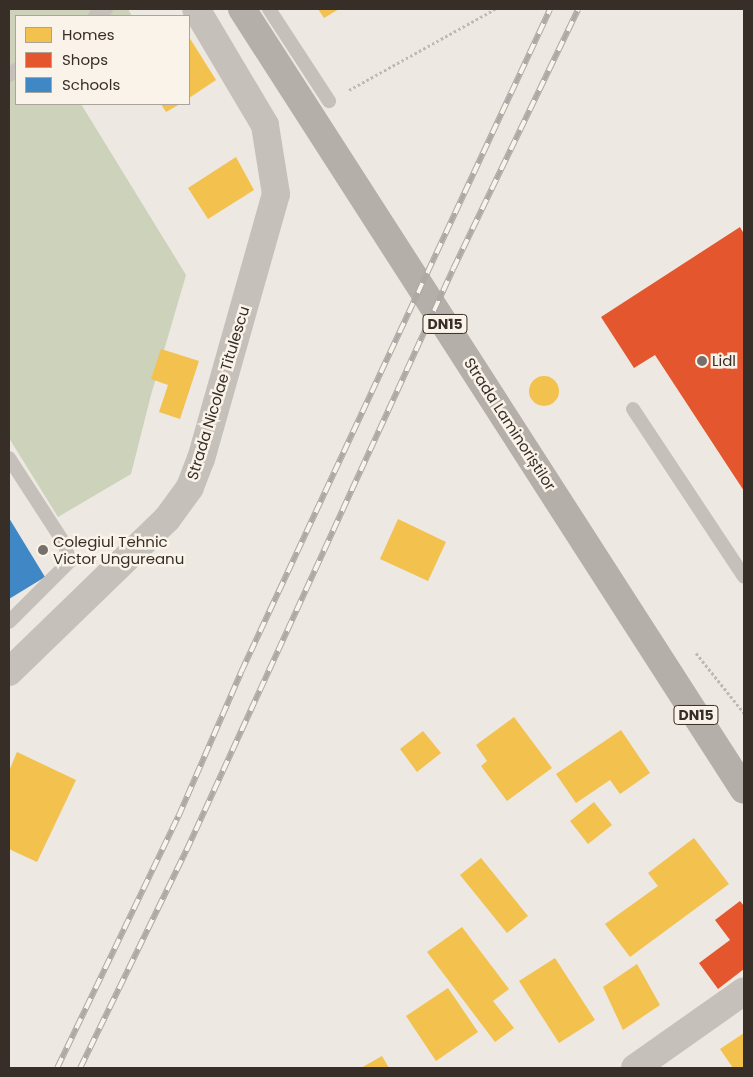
<!DOCTYPE html>
<meta charset="utf-8">
<style>
body{margin:0}
#map{position:relative;width:753px;height:1077px;overflow:hidden;background:#ede8e1;font-family:Poppins,sans-serif}
div>[style]{position:absolute}
.green>*{inset:0;background:#cdd2bb}
.homes>*{inset:0;background:#f2c14e}
.round{border-radius:50%}
.shops>*{inset:0;background:#e4572e}
.schools>*{inset:0;background:#3f88c5}
.path>*{height:3px;margin-top:-1.5px;transform-origin:0;background:repeating-linear-gradient(90deg,#bfb9b3 0 2.5px,transparent 0 5px)}
.service>*{height:14px;margin:-7px;padding:0 7px;transform-origin:7px;border-radius:7px;background:#c6c0ba}
.minor>*{height:28px;margin:-14px;padding:0 14px;transform-origin:14px;border-radius:14px;background:#c6c0ba}
.primary>*{height:28px;margin:-14px;padding:0 14px;transform-origin:14px;border-radius:14px;background:#b5afa9}
.rail>*{height:5.5px;margin-top:-2.75px;transform-origin:0;background:repeating-linear-gradient(90deg,#f9f3e9 0 11px,#aea9a4 0 22px);box-sizing:border-box;border-block:1px solid #aea9a4}
.dots>*{width:14px;height:14px;translate:-50% -50%;box-sizing:border-box;border:2px solid #f9f3e9;border-radius:50%}
span{translate:-50% -50%;white-space:nowrap;text-align:center;line-height:1.15;-webkit-text-stroke:5px #f9f3e9;paint-order:stroke}
.shield-label span{padding:1px 4px;background:#f9f3e9;border:1px solid;border-radius:4px;-webkit-text-stroke-width:0}
.shield-label{font-size:14px;color:#372e28;font-weight:700}
.poi-label{font-size:15px;color:#372e28}
.left{translate:0 -50%;text-align:left}
.street-label{font-size:15px;color:#372e28}
.frame{position:absolute;inset:0;border:10px solid #372e28;pointer-events:none}
.legend{position:absolute;left:15px;top:15px;width:175px;height:90px;box-sizing:border-box;background:#f9f3e9;border:1px solid #aba49c;margin:0;padding:6px 9px;list-style:none;font-size:15px;color:#372e28}
.legend li{display:flex;align-items:center;gap:10px;height:25px}
.legend b{width:25px;border:1px solid #aba49c}
</style>
<div id="map">
<div class="green">
<div style="clip-path:polygon(9px 9px,128px 9px,132px 16px,16px 16px,16px 104px,81px 104px,186px 275px,151px 395px,131px 474px,58px 517px,9px 438px)"></div>
</div>
<div class="homes">
<div style="clip-path:polygon(318px 9px,339px 9px,324px 18px)"></div>
<div style="clip-path:polygon(189px 37px,216px 80px,189px 98px)"></div>
<div style="clip-path:polygon(161px 104px,180px 104px,166px 112px)"></div>
<div style="clip-path:polygon(236px 157px,254px 190px,208px 219px,188px 188px)"></div>
<div style="clip-path:polygon(161px 349px,199px 361px,180px 419px,159px 412px,168px 385px,151px 379px)"></div>
<div class="round" style="left:529px;top:376px;width:30px;height:30px"></div>
<div style="clip-path:polygon(398px 519px,446px 542px,428px 581px,380px 559px)"></div>
<div style="clip-path:polygon(514px 717px,552px 768px,507px 801px,481px 766px,487px 761px,476px 745px)"></div>
<div style="clip-path:polygon(621px 730px,650px 773px,620px 794px,610px 780px,576px 803px,556px 774px)"></div>
<div style="clip-path:polygon(423px 731px,441px 753px,417px 772px,400px 749px)"></div>
<div style="clip-path:polygon(17px 752px,76px 780px,37px 862px,9px 849px,9px 771px)"></div>
<div style="clip-path:polygon(594px 802px,612px 825px,588px 844px,570px 821px)"></div>
<div style="clip-path:polygon(694px 838px,729px 884px,630px 957px,605px 924px,658px 886px,648px 873px)"></div>
<div style="clip-path:polygon(481px 858px,528px 916px,507px 933px,460px 875px)"></div>
<div style="clip-path:polygon(462px 927px,509px 989px,493px 1001px,514px 1028px,495px 1042px,427px 952px)"></div>
<div style="clip-path:polygon(555px 958px,595px 1020px,559px 1043px,519px 981px)"></div>
<div style="clip-path:polygon(637px 964px,660px 1005px,623px 1030px,603px 987px)"></div>
<div style="clip-path:polygon(448px 988px,478px 1032px,436px 1061px,406px 1016px)"></div>
<div style="clip-path:polygon(744px 1033px,744px 1068px,733px 1068px,720px 1049px)"></div>
<div style="clip-path:polygon(382px 1056px,389px 1068px,361px 1068px)"></div>
</div>
<div class="shops">
<div style="clip-path:polygon(740px 227px,744px 234px,744px 491px,655px 355px,634px 368px,601px 317px)"></div>
<div style="clip-path:polygon(740px 901px,744px 906px,744px 969px,718px 989px,699px 963px,730px 940px,715px 920px)"></div>
</div>
<div class="schools">
<div style="clip-path:polygon(9px 518px,45px 577px,9px 599px)"></div>
</div>
<div class="path">
<div style="left:349px;top:90px;width:167px;rotate:-29deg"></div>
<div style="left:696px;top:653px;width:77px;rotate:51.3deg"></div>
</div>
<div class="service">
<div style="left:269px;top:9px;width:110px;rotate:56.9deg"></div>
<div style="left:95px;top:16px;width:13px;rotate:-32deg"></div>
<div style="left:9px;top:75px;width:9px;rotate:-36deg"></div>
<div style="left:633px;top:409px;width:201px;rotate:56.5deg"></div>
<div style="left:9px;top:458px;width:101px;rotate:57.1deg"></div>
<div style="left:64px;top:543px;width:19px;rotate:72deg"></div>
<div style="left:70px;top:561px;width:86px;rotate:135deg"></div>
</div>
<div class="minor">
<div style="left:9px;top:672px;width:220px;rotate:-44.1deg"></div>
<div style="left:167px;top:519px;width:39px;rotate:-54deg"></div>
<div style="left:190px;top:487px;width:30px;rotate:-69deg"></div>
<div style="left:201px;top:459px;width:275px;rotate:-74.2deg"></div>
<div style="left:276px;top:194px;width:70px;rotate:-99.1deg"></div>
<div style="left:265px;top:125px;width:135px;rotate:-120.7deg"></div>
<div style="left:635px;top:1068px;width:133px;rotate:-35.2deg"></div>
</div>
<div class="primary">
<div style="left:242px;top:9px;width:928px;rotate:57.27deg"></div>
</div>
<div class="rail">
<div style="left:57px;top:1068px;width:279px;rotate:-64.3deg"></div>
<div style="left:178px;top:817px;width:158px;rotate:-66.5deg"></div>
<div style="left:241px;top:672px;width:731px;rotate:-65.01deg"></div>
<div style="left:80px;top:1068px;width:242px;rotate:-64deg"></div>
<div style="left:186px;top:851px;width:640px;rotate:-65.36deg"></div>
<div style="left:453px;top:269px;width:288px;rotate:-64.3deg"></div>
</div>
<div class="dots">
<div style="left:702px;top:361px;background:#776f69"></div>
<div style="left:43px;top:550px;background:#776f69"></div>
</div>
<div class="shield-label">
<span style="left:445px;top:324px">DN15</span>
<span style="left:696px;top:715px">DN15</span>
</div>
<div class="poi-label">
<span class="left" style="left:712px;top:361px">Lidl</span>
<span class="left" style="left:53px;top:550px">Colegiul Tehnic<br>Victor Ungureanu</span>
</div>
<div class="street-label">
<span style="left:218px;top:393px;rotate:-73deg">Strada Nicolae Titulescu</span>
<span style="left:510px;top:424px;rotate:57deg">Strada Laminoriștilor</span>
</div>
<div class="frame"></div>
<ul class="legend">
<li><b style="height:14px;background:#f2c14e"></b>Homes</li>
<li><b style="height:14px;background:#e4572e"></b>Shops</li>
<li><b style="height:14px;background:#3f88c5"></b>Schools</li>
</ul>
</div>
